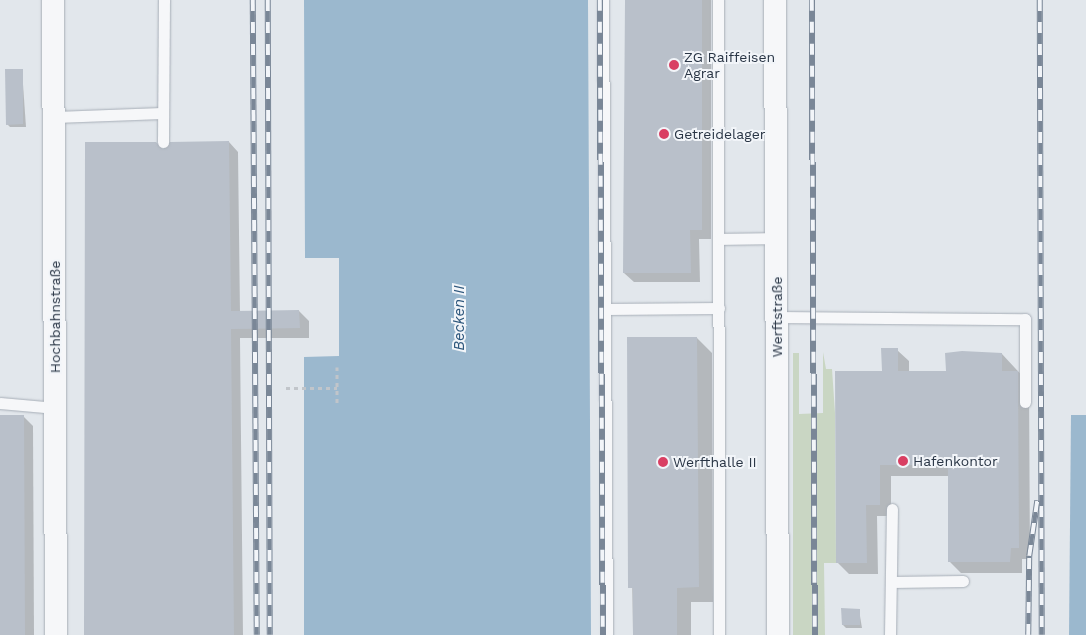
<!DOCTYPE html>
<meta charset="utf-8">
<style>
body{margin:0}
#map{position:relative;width:1086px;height:635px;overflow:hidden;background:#e2e7ec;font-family:"Work Sans",sans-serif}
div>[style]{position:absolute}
.green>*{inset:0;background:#c9d6c3}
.water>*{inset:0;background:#9bb8ce}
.shadow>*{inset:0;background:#0003}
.building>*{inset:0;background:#b9c0ca}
.path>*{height:3px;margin-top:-1.5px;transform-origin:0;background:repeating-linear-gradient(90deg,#c1c5ca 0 4px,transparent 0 8px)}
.roads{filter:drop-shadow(0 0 1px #a7aeb7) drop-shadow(0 0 1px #a7aeb7)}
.lane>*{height:11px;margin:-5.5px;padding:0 5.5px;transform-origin:5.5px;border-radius:5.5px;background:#f6f7f9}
.street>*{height:22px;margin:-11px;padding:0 11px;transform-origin:11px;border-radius:11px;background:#f6f7f9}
.rail>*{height:5.5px;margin-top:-2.75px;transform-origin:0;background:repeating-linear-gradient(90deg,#f2f5f9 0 11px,#7a8797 0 22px);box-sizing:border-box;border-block:1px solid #7a8797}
.dots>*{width:14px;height:14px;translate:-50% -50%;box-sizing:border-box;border:2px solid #f2f5f9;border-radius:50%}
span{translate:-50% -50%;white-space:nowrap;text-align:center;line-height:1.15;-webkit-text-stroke:4px #f2f5f9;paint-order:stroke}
.poi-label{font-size:14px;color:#293545}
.left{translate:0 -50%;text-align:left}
.street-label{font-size:14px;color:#293545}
.water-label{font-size:15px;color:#2f587d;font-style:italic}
</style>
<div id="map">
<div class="green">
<div style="clip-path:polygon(823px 352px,826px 369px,832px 369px,835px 413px,836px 563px,824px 563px,825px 635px,793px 635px,793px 353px,799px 353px,799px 414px,823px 413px)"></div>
</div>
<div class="water">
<div style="clip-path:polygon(304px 0,588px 0,591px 635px,304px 635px,304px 357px,339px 356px,339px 258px,305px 258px)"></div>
<div style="clip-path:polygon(1071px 415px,1086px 415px,1086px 635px,1069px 635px)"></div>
</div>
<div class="shadow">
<div style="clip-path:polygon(626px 0,711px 0,711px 239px,699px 239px,700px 282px,634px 282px,624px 273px)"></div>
<div style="clip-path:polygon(22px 70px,26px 127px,10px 127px,7px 124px)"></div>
<div style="clip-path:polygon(229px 142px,238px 152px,240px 312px,299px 311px,309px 321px,309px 338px,240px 338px,243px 635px,86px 635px,164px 151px)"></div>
<div style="clip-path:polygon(628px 338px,697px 338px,712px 353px,713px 602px,691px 602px,691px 635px,633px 635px)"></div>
<div style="clip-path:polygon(897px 350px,909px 361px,909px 372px,947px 372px,1002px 354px,1029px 383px,1030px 559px,1022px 559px,1022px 573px,961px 573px,950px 562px,949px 476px,891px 476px,891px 516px,877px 516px,878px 574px,849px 574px,837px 562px,883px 372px)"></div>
<div style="clip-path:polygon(0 417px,24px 417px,33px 426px,34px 635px,0 635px)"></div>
<div style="clip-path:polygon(859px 610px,862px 628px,846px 628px,843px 625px)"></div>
</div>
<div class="building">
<div style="clip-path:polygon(625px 0,702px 0,702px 230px,690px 230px,691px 273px,623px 273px)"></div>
<div style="clip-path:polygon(5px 69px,23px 69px,23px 124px,6px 125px)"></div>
<div style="clip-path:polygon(229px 141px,231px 311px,299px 310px,300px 328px,231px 329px,234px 635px,84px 635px,85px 142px,156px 142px,163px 149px,170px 142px)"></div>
<div style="clip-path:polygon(627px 337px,697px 337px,699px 587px,677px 588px,677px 635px,633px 635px,633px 588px,628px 588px)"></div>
<div style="clip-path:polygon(881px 348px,898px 348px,898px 371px,946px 371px,945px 353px,962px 351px,1002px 353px,1002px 371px,1018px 371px,1019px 548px,1011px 548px,1010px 562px,948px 562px,948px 465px,880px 465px,880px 505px,866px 505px,867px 563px,836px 563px,835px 371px,882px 371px)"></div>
<div style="clip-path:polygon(0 415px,24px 415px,25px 635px,0 635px)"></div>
<div style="clip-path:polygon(841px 608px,860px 609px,860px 625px,842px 625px)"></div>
</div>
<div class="path">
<div style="left:337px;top:367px;width:36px;rotate:90deg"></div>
<div style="left:286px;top:388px;width:51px"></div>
</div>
<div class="roads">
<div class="lane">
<div style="left:603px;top:0;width:635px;rotate:89.64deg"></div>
<div style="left:718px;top:0;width:635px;rotate:89.91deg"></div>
<div style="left:54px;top:117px;width:109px;rotate:-2.1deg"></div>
<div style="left:163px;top:142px;width:142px;rotate:-89.6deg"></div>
<div style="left:720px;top:239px;width:57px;rotate:-1deg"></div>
<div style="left:606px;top:309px;width:113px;rotate:-0.5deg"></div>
<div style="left:777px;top:317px;width:248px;rotate:0.5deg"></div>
<div style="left:1025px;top:319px;width:83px;rotate:90deg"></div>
<div style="left:0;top:403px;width:56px;rotate:5.1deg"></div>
<div style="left:891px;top:582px;width:72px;rotate:-0.8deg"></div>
<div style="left:890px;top:635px;width:126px;rotate:-89.1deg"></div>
</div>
<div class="street">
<div style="left:53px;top:0;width:635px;rotate:89.73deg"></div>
<div style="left:775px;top:0;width:635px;rotate:89.73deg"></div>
</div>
</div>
<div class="rail">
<div style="left:253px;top:0;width:635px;rotate:89.64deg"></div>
<div style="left:268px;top:0;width:635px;rotate:89.82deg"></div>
<div style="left:600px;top:0;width:635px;rotate:89.73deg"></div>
<div style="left:812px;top:0;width:635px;rotate:89.73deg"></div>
<div style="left:1040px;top:0;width:635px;rotate:89.82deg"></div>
<div style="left:1028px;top:635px;width:79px;rotate:-89.3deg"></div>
<div style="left:1029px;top:556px;width:56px;rotate:-81.7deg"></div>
</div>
<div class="dots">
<div style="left:674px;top:65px;background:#d93f63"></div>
<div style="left:664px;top:134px;background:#d93f63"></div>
<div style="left:903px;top:461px;background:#d93f63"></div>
<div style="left:663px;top:462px;background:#d93f63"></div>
</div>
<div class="poi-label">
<span class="left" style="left:684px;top:65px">ZG Raiffeisen<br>Agrar</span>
<span class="left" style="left:674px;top:134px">Getreidelager</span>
<span class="left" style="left:913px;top:461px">Hafenkontor</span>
<span class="left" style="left:673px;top:462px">Werfthalle II</span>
</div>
<div class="street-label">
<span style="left:55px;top:317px;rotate:-90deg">Hochbahnstraße</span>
<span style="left:777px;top:317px;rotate:-90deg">Werftstraße</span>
</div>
<div class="water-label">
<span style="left:460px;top:318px;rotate:-90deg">Becken II</span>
</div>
</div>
